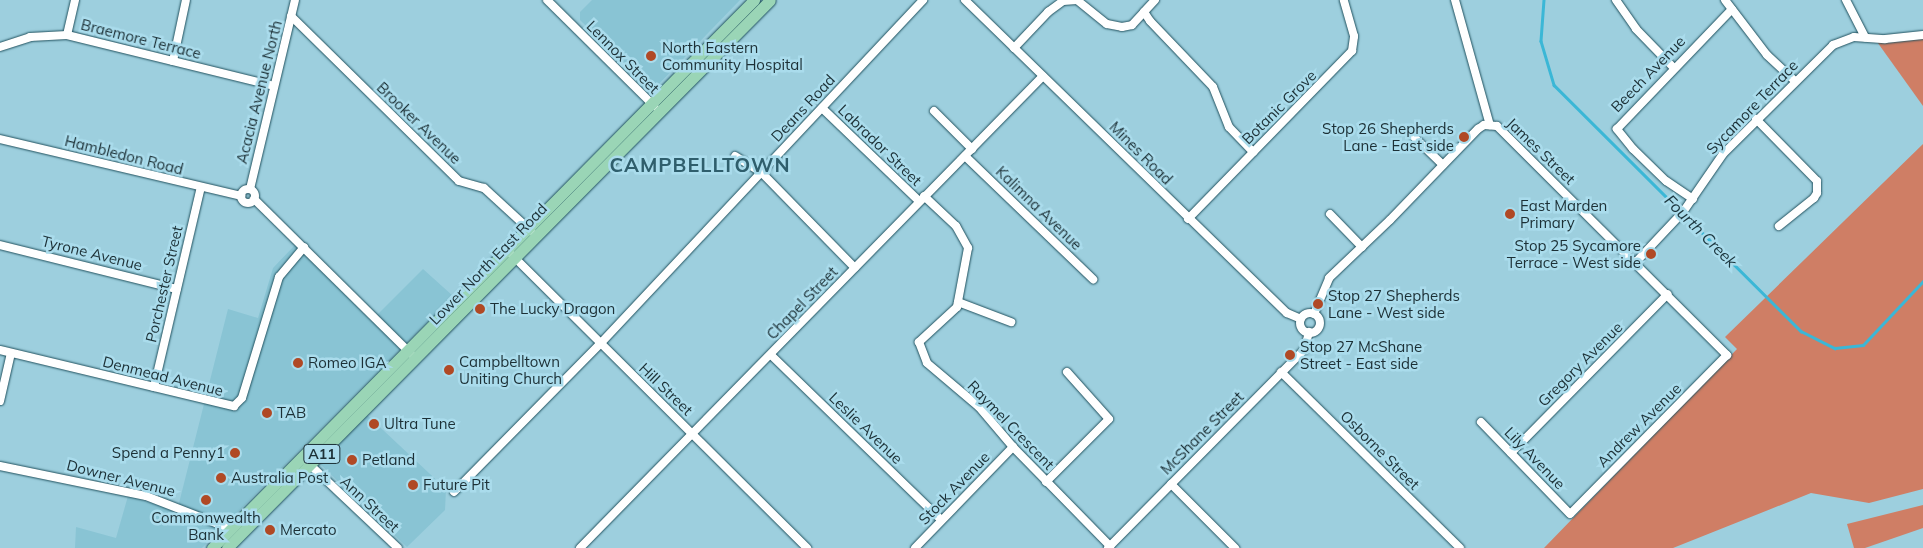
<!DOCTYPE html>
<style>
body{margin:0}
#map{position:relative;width:1923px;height:548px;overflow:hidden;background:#9dcfde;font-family:Mulish,sans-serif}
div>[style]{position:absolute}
.built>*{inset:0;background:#89c4d4}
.green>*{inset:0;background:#cf7e65}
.stream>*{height:2.5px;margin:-1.25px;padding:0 1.25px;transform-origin:1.25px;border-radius:1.25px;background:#3bb7d6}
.roads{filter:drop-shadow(0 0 1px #21515e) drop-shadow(0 0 1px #21515e)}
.street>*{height:8px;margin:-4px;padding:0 4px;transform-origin:4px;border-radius:4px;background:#fff}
.street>.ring{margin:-4px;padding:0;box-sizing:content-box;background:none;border:8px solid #fff;border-radius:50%}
.primary>*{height:11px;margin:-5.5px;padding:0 5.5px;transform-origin:5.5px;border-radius:5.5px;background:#9ad5b6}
.dots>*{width:14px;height:14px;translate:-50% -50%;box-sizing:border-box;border:2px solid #aadcec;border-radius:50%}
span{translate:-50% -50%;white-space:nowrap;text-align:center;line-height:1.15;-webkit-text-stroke:5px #aadcec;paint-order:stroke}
.shield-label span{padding:1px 4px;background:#aadcec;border:1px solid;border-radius:4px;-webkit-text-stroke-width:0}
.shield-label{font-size:14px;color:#1c3036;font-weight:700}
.street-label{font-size:15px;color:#1c3036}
.poi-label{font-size:15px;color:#1c3036}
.left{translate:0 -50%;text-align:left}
.right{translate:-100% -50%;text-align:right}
.water-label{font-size:16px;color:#1b353d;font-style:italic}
.district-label{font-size:20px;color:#2f5e6c;font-weight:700;letter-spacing:1px}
</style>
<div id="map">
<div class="built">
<div style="clip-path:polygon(592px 0,740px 0,652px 91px,580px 20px,580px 12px)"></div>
<div style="clip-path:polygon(295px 245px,371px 321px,423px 269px,453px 296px,202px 548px,75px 548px,76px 527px,116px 538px,128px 496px,177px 511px,228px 309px,258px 318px,273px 268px)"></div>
<div style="clip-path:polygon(367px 415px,446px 489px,445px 510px,407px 547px,320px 464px)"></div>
</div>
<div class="green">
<div style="clip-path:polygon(1923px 35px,1923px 106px,1875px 39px)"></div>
<div style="clip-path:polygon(1923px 144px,1923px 489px,1869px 503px,1811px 493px,1673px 548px,1544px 548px,1737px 349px,1725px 337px)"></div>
<div style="clip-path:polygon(1923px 505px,1923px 528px,1865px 548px,1854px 548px,1847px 524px)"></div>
</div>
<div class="stream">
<div style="left:1544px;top:0;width:41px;rotate:94.2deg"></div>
<div style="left:1541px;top:41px;width:46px;rotate:73.5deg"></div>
<div style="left:1554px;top:85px;width:349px;rotate:44.9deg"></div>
<div style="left:1801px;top:331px;width:38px;rotate:27deg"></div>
<div style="left:1835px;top:348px;width:28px;rotate:-6deg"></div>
<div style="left:1863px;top:345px;width:88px;rotate:-46.8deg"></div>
</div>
<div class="roads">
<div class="street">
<div style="left:547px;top:0;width:151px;rotate:44.7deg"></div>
<div style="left:965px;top:0;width:449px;rotate:44.2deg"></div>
<div style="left:1287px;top:313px;width:15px;rotate:23deg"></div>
<div style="left:1155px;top:0;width:16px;rotate:133deg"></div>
<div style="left:1144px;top:12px;width:11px;rotate:56deg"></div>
<div style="left:1150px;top:21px;width:91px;rotate:46.3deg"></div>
<div style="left:1213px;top:87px;width:43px;rotate:68.2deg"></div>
<div style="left:1229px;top:127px;width:35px;rotate:46deg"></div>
<div style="left:1455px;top:0;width:130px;rotate:74.4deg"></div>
<div style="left:1616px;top:0;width:35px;rotate:55deg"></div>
<div style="left:1636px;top:29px;width:53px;rotate:45.8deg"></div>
<div style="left:1725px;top:0;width:69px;rotate:52.6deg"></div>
<div style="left:1767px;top:55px;width:38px;rotate:43deg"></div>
<div style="left:1846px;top:0;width:42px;rotate:62.8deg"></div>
<div style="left:291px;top:16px;width:235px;rotate:44.5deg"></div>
<div style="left:459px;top:181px;width:26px;rotate:16deg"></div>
<div style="left:484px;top:188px;width:64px;rotate:42.5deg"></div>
<div style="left:67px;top:35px;width:36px;rotate:-77deg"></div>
<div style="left:0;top:47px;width:32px;rotate:-18deg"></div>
<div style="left:30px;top:37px;width:37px;rotate:-3deg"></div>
<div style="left:67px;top:35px;width:213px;rotate:13.8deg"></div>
<div style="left:1014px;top:48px;width:50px;rotate:-46.6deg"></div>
<div style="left:1048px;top:12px;width:19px;rotate:-36deg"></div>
<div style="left:1063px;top:1px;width:14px;rotate:-4deg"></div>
<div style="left:1077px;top:0;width:38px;rotate:39deg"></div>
<div style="left:1107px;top:24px;width:15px;rotate:11deg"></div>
<div style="left:1122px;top:27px;width:10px;rotate:-11deg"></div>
<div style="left:1132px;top:25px;width:18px;rotate:-47deg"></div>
<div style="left:173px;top:61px;width:62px;rotate:-78deg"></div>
<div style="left:822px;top:108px;width:134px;rotate:43.8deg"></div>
<div style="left:934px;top:111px;width:54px;rotate:45deg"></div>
<div style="left:1756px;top:119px;width:87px;rotate:45.5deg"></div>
<div style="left:1817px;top:181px;width:12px;rotate:90deg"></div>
<div style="left:1817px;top:193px;width:6px;rotate:121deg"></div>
<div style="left:1814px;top:198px;width:45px;rotate:141.3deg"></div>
<div style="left:1412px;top:135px;width:43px;rotate:44.1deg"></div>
<div style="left:0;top:139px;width:248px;rotate:13.3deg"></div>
<div style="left:735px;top:156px;width:31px;rotate:32deg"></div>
<div style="left:761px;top:172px;width:134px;rotate:45.6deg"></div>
<div style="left:965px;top:156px;width:178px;rotate:43.9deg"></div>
<div style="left:250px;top:189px;width:194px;rotate:-76.6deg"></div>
<div class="ring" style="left:241px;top:189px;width:6px;height:6px"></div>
<div style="left:924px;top:196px;width:44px;rotate:43.2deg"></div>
<div style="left:956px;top:226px;width:25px;rotate:61deg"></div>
<div style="left:968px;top:248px;width:60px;rotate:100.6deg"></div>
<div style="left:957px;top:307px;width:52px;rotate:137.4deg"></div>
<div style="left:919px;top:342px;width:22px;rotate:69deg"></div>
<div style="left:927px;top:363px;width:68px;rotate:40.2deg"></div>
<div style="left:979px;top:407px;width:52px;rotate:49.6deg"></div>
<div style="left:1013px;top:447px;width:139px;rotate:45.6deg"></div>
<div style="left:254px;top:199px;width:221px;rotate:44.6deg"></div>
<div style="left:1693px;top:199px;width:32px;rotate:-146deg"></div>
<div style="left:1666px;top:181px;width:46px;rotate:-135.9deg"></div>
<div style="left:1633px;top:149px;width:26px;rotate:-129deg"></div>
<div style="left:1617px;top:129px;width:166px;rotate:-46.2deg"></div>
<div style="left:1330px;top:214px;width:46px;rotate:45.9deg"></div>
<div style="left:1188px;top:219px;width:235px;rotate:-45.7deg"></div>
<div style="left:1352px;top:51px;width:15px;rotate:-82deg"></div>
<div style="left:1354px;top:36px;width:37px;rotate:-106deg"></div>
<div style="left:0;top:245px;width:182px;rotate:14deg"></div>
<div style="left:512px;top:255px;width:416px;rotate:44.8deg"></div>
<div style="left:1635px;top:263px;width:70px;rotate:-46.7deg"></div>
<div style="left:1683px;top:212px;width:70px;rotate:-55.4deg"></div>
<div style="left:1723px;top:154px;width:155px;rotate:-44.7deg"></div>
<div style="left:1833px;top:45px;width:22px;rotate:-21deg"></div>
<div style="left:1854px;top:37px;width:31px;rotate:4deg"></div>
<div style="left:1885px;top:39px;width:38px;rotate:-6deg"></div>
<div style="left:958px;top:302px;width:57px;rotate:20.7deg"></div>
<div class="ring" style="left:1300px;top:313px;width:12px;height:12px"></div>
<div style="left:1314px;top:314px;width:39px;rotate:-67deg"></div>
<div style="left:1329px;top:278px;width:84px;rotate:-43.6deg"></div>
<div style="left:1390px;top:220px;width:127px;rotate:-46deg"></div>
<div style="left:1478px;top:129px;width:7px;rotate:-34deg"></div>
<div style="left:1484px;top:125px;width:13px;rotate:4deg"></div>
<div style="left:1497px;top:126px;width:325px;rotate:44.9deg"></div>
<div style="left:1727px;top:355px;width:223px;rotate:134.6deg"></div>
<div style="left:1570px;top:514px;width:128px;rotate:-134.1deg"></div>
<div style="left:0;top:350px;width:241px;rotate:13.5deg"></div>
<div style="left:234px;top:406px;width:11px;rotate:-45deg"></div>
<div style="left:242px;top:398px;width:127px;rotate:-73deg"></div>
<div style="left:279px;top:277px;width:39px;rotate:-50deg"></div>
<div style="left:771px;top:355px;width:237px;rotate:44.1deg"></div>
<div style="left:1281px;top:372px;width:251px;rotate:44.5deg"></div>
<div style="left:154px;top:387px;width:205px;rotate:-76.8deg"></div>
<div style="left:0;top:401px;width:49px;rotate:-77.1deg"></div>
<div style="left:1511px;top:453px;width:223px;rotate:-45.4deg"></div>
<div style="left:307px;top:462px;width:125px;rotate:43.4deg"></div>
<div style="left:0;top:466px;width:149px;rotate:11.6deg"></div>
<div style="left:146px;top:496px;width:91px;rotate:21.2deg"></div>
<div style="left:1046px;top:482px;width:89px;rotate:-45deg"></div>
<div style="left:1109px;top:419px;width:63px;rotate:-131.8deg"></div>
<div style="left:1171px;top:484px;width:91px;rotate:45deg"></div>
<div style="left:454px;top:492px;width:208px;rotate:-45.4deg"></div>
<div style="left:600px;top:344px;width:472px;rotate:-46.8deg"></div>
<div style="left:580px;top:548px;width:661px;rotate:-45.55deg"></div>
<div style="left:915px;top:548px;width:141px;rotate:-45.9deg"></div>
<div style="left:1108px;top:548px;width:279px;rotate:-45.3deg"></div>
<div style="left:1304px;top:350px;width:19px;rotate:-74deg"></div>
</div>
<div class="primary">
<div style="left:212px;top:548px;width:771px;rotate:-45.32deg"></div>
<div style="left:227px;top:548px;width:771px;rotate:-45.26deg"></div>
</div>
</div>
<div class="dots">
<div style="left:651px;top:56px;background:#b04925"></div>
<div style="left:1464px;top:137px;background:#b04925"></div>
<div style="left:1510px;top:214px;background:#b04925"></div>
<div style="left:1651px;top:254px;background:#b04925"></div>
<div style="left:1318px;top:304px;background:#b04925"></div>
<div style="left:480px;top:309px;background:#b04925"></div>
<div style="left:1290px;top:355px;background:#b04925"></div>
<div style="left:298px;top:363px;background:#b04925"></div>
<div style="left:449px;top:370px;background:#b04925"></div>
<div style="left:267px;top:413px;background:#b04925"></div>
<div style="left:374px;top:424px;background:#b04925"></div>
<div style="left:235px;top:453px;background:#b04925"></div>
<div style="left:352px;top:460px;background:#b04925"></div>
<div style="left:221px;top:478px;background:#b04925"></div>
<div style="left:413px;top:485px;background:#b04925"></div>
<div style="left:206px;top:500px;background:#b04925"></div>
<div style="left:270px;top:530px;background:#b04925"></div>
</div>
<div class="shield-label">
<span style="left:322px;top:454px">A11</span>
</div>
<div class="street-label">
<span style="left:141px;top:39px;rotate:14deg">Braemore Terrace</span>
<span style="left:623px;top:57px;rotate:45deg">Lennox Street</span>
<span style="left:1648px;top:74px;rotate:-46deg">Beech Avenue</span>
<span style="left:259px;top:92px;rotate:-76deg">Acacia Avenue North</span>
<span style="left:1279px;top:107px;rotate:-45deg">Botanic Grove</span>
<span style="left:1752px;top:107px;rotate:-46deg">Sycamore Terrace</span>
<span style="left:803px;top:108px;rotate:-47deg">Deans Road</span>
<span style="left:419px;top:123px;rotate:44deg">Brooker Avenue</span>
<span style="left:880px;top:145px;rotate:44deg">Labrador Street</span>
<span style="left:1541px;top:151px;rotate:44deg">James Street</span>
<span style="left:1141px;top:153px;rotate:45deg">Mines Road</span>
<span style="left:124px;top:155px;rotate:14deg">Hambledon Road</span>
<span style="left:1039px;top:208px;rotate:44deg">Kalimna Avenue</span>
<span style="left:92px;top:253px;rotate:14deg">Tyrone Avenue</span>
<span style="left:488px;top:264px;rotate:-46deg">Lower North East Road</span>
<span style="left:164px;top:284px;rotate:-77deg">Porchester Street</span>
<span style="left:802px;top:303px;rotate:-46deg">Chapel Street</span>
<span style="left:1580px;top:364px;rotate:-45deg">Gregory Avenue</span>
<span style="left:163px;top:376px;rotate:14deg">Denmead Avenue</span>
<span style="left:666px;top:389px;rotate:44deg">Hill Street</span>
<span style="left:1011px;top:425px;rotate:46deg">Raymel Crescent</span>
<span style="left:1639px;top:425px;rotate:-45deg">Andrew Avenue</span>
<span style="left:866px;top:428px;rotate:44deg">Leslie Avenue</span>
<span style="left:1202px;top:433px;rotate:-45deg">McShane Street</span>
<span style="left:1380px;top:450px;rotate:45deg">Osborne Street</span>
<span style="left:1535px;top:458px;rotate:46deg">Lily Avenue</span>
<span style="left:121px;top:478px;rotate:14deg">Downer Avenue</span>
<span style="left:954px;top:488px;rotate:-46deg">Stock Avenue</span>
<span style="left:370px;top:504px;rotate:43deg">Ann Street</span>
</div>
<div class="poi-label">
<span class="left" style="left:662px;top:56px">North Eastern<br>Community Hospital</span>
<span class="right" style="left:1454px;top:137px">Stop 26 Shepherds<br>Lane - East side</span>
<span class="left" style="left:1520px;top:214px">East Marden<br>Primary</span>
<span class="right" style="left:1641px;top:254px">Stop 25 Sycamore<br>Terrace - West side</span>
<span class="left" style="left:1328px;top:304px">Stop 27 Shepherds<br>Lane - West side</span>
<span class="left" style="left:490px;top:309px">The Lucky Dragon</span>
<span class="left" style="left:1300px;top:355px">Stop 27 McShane<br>Street - East side</span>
<span class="left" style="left:459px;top:370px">Campbelltown<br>Uniting Church</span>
<span class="left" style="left:308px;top:363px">Romeo IGA</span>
<span class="left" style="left:277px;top:413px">TAB</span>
<span class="left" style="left:384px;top:424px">Ultra Tune</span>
<span class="right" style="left:225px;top:453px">Spend a Penny1</span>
<span class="left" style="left:362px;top:460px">Petland</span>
<span class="left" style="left:231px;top:478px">Australia Post</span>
<span class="left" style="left:423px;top:485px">Future Pit</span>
<span style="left:206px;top:526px">Commonwealth<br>Bank</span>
<span class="left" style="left:280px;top:530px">Mercato</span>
</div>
<div class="water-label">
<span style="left:1701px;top:231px;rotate:45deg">Fourth Creek</span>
</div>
<div class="district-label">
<span style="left:700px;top:164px">CAMPBELLTOWN</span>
</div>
</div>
